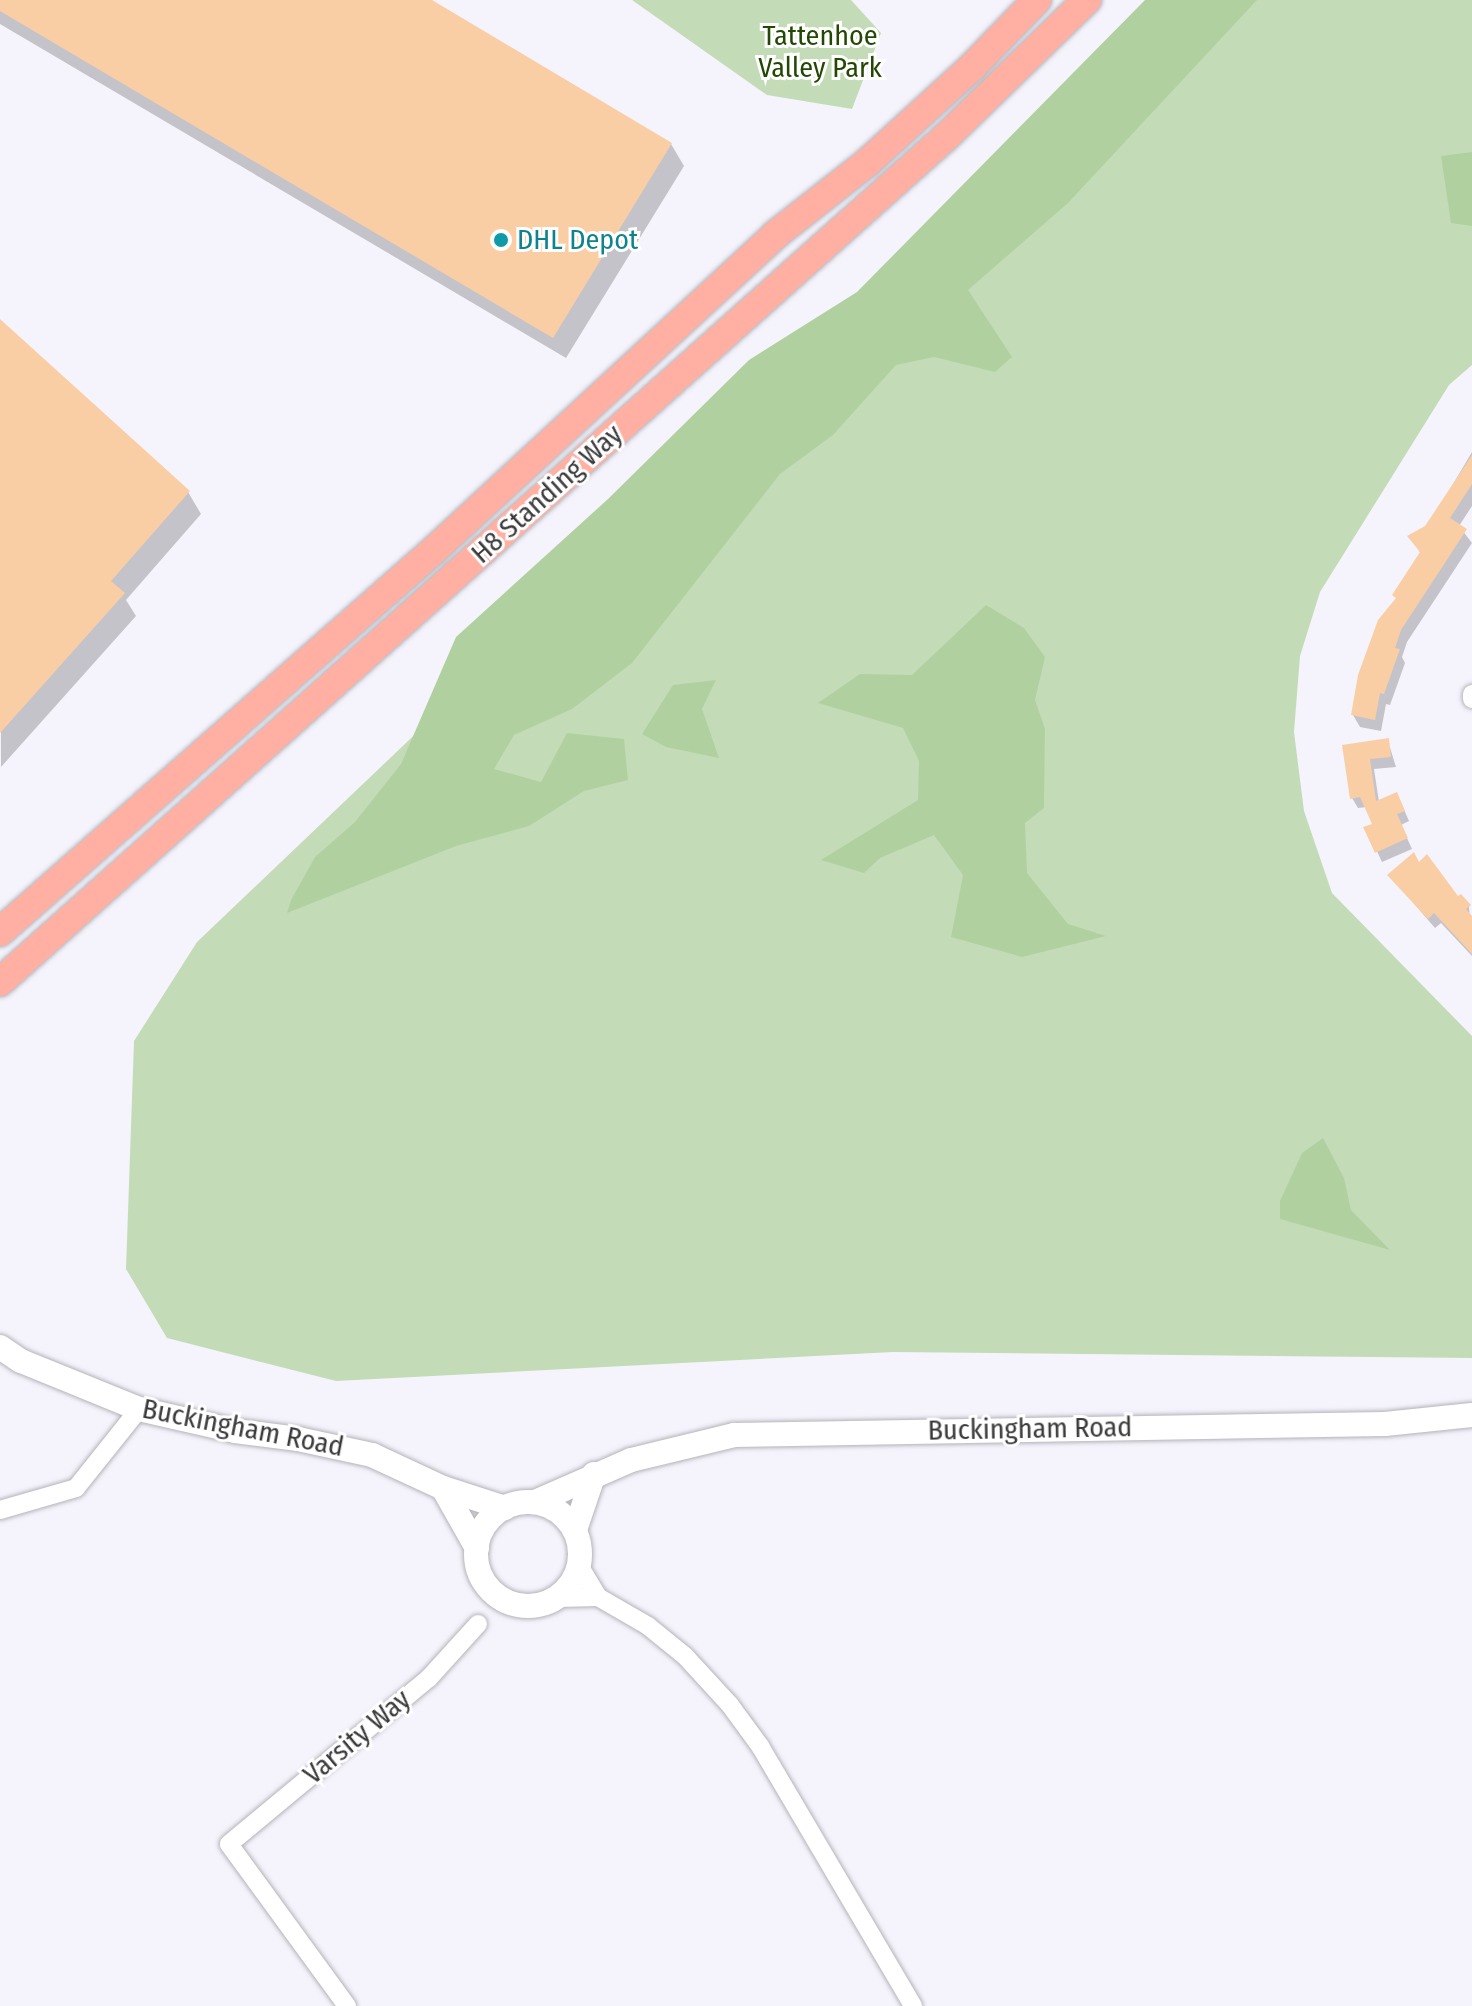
<!DOCTYPE html>
<style>
body{margin:0}
#map{position:relative;width:1472px;height:2006px;overflow:hidden;background:#f5f4fc;font-family:"Fira Sans Condensed",sans-serif}
div>[style]{position:absolute}
.green>*{inset:0;background:#c3dcb7}
.forest>*{inset:0;background:#b1d0a0}
.shadow>*{inset:0;background:#0003}
.building>*{inset:0;background:#facea5}
.roads{filter:drop-shadow(0 0 2px #b4b3ba) drop-shadow(0 0 2px #b4b3ba)}
.minor>*{height:18px;margin:-9px;padding:0 9px;transform-origin:9px;border-radius:9px;background:#fff}
.secondary>*{height:24px;margin:-12px;padding:0 12px;transform-origin:12px;border-radius:12px;background:#fff}
.secondary>.ring{margin:-12px;padding:0;box-sizing:content-box;background:none;border:24px solid #fff;border-radius:50%}
.trunk>*{height:28px;margin:-14px;padding:0 14px;transform-origin:14px;border-radius:14px;background:#ffb0a2}
.dots>*{width:22px;height:22px;translate:-50% -50%;box-sizing:border-box;border:4px solid #fff;border-radius:50%}
span{translate:-50% -50%;white-space:nowrap;text-align:center;line-height:1.15;-webkit-text-stroke:6px #fff;paint-order:stroke}
.park-label{font-size:28px;color:#234802}
.culture-label{font-size:28px;color:#0d838f}
.left{translate:0 -50%;text-align:left}
.street-label{font-size:28px;color:#3a3a3c}
</style>
<div id="map">
<div class="green">
<div style="clip-path:polygon(632px 0,851px 0,881px 33px,852px 109px,767px 95px)"></div>
<div style="clip-path:polygon(1186px 0,1472px 0,1472px 365px,1449px 385px,1320px 592px,1300px 656px,1294px 732px,1304px 811px,1332px 893px,1472px 1036px,1472px 1358px,893px 1352px,336px 1381px,167px 1338px,126px 1269px,134px 1041px,197px 942px)"></div>
</div>
<div class="forest">
<div style="clip-path:polygon(1145px 0,1257px 0,1068px 203px,968px 290px,1012px 357px,995px 372px,934px 357px,896px 365px,833px 435px,780px 474px,632px 663px,572px 709px,514px 735px,494px 769px,541px 782px,567px 733px,624px 739px,628px 780px,584px 791px,529px 826px,456px 846px,287px 913px,291px 900px,315px 857px,355px 822px,401px 764px,456px 637px,608px 499px,749px 360px,857px 292px)"></div>
<div style="clip-path:polygon(1472px 152px,1472px 226px,1451px 223px,1441px 156px)"></div>
<div style="clip-path:polygon(986px 605px,1024px 628px,1045px 657px,1035px 700px,1045px 729px,1044px 808px,1025px 823px,1027px 873px,1068px 924px,1106px 936px,1022px 957px,951px 937px,963px 875px,934px 835px,880px 858px,864px 873px,821px 860px,918px 800px,919px 761px,903px 728px,818px 703px,860px 674px,912px 675px)"></div>
<div style="clip-path:polygon(716px 680px,702px 709px,719px 758px,666px 747px,642px 734px,673px 685px)"></div>
<div style="clip-path:polygon(1323px 1138px,1344px 1178px,1351px 1210px,1390px 1250px,1280px 1219px,1280px 1201px,1302px 1153px)"></div>
</div>
<div class="shadow">
<div style="clip-path:polygon(0 0,428px 0,671px 144px,684px 166px,566px 358px,0 24px)"></div>
<div style="clip-path:polygon(0 322px,188px 492px,201px 514px,126px 600px,136px 616px,1px 767px)"></div>
<div style="clip-path:polygon(1472px 452px,1472px 506px,1459px 526px,1472px 543px,1407px 642px,1402px 657px,1405px 663px,1390px 705px,1386px 704px,1381px 731px,1360px 727px,1353px 715px,1397px 599px,1421px 554px,1410px 536px,1427px 528px)"></div>
<div style="clip-path:polygon(1388px 741px,1396px 767px,1374px 769px,1379px 802px,1402px 805px,1409px 821px,1401px 825px,1412px 849px,1382px 862px,1366px 828px,1374px 825px,1367px 807px,1358px 808px,1352px 798px,1344px 747px)"></div>
<div style="clip-path:polygon(1419px 864px,1469px 906px,1472px 956px,1441px 923px,1435px 928px,1390px 876px)"></div>
</div>
<div class="building">
<div style="clip-path:polygon(0 0,432px 0,672px 143px,553px 338px,0 11px)"></div>
<div style="clip-path:polygon(0 319px,190px 491px,111px 581px,125px 593px,0 733px)"></div>
<div style="clip-path:polygon(1472px 455px,1472px 484px,1450px 518px,1467px 529px,1401px 630px,1395px 648px,1400px 649px,1384px 694px,1380px 693px,1375px 720px,1351px 715px,1358px 675px,1378px 620px,1396px 598px,1392px 595px,1420px 552px,1407px 536px,1425px 526px)"></div>
<div style="clip-path:polygon(1389px 738px,1391px 757px,1370px 759px,1376px 801px,1397px 792px,1405px 811px,1397px 814px,1408px 838px,1375px 853px,1363px 827px,1372px 824px,1360px 797px,1350px 799px,1342px 745px)"></div>
<div style="clip-path:polygon(1414px 852px,1419px 862px,1427px 854px,1458px 896px,1461px 894px,1471px 905px,1466px 909px,1472px 916px,1472px 954px,1434px 913px,1428px 919px,1387px 875px)"></div>
</div>
<div class="roads">
<div class="minor">
<div style="left:1472px;top:694px;width:5px;rotate:90deg"></div>
<div style="left:0;top:1510px;width:79px;rotate:-16.1deg"></div>
<div style="left:76px;top:1488px;width:101px;rotate:-51.4deg"></div>
<div style="left:580px;top:1567px;width:35px;rotate:59deg"></div>
<div style="left:558px;top:1598px;width:40px;rotate:-1.4deg"></div>
<div style="left:598px;top:1597px;width:58px;rotate:30.1deg"></div>
<div style="left:648px;top:1626px;width:48px;rotate:39deg"></div>
<div style="left:685px;top:1656px;width:67px;rotate:47.4deg"></div>
<div style="left:730px;top:1705px;width:51px;rotate:53.8deg"></div>
<div style="left:760px;top:1746px;width:302px;rotate:59.5deg"></div>
<div style="left:347px;top:2006px;width:200px;rotate:-126.1deg"></div>
<div style="left:229px;top:1844px;width:260px;rotate:-39.7deg"></div>
<div style="left:429px;top:1678px;width:73px;rotate:-47.8deg"></div>
</div>
<div class="secondary">
<div style="left:0;top:1347px;width:25px;rotate:34deg"></div>
<div style="left:21px;top:1361px;width:127px;rotate:22.1deg"></div>
<div style="left:139px;top:1409px;width:98px;rotate:12.9deg"></div>
<div style="left:235px;top:1431px;width:64px;rotate:7.2deg"></div>
<div style="left:298px;top:1439px;width:76px;rotate:12.2deg"></div>
<div style="left:372px;top:1455px;width:78px;rotate:24.9deg"></div>
<div style="left:443px;top:1488px;width:65px;rotate:17.9deg"></div>
<div style="left:443px;top:1488px;width:69px;rotate:60.5deg"></div>
<div class="ring" style="left:476px;top:1502px;width:80px;height:80px"></div>
<div style="left:535px;top:1502px;width:105px;rotate:-23.6deg"></div>
<div style="left:631px;top:1460px;width:106px;rotate:-13.6deg"></div>
<div style="left:734px;top:1435px;width:651px;rotate:-0.97deg"></div>
<div style="left:1385px;top:1424px;width:87px;rotate:-5.9deg"></div>
<div style="left:575px;top:1530px;width:59px;rotate:-71.3deg"></div>
</div>
<div class="trunk">
<div style="left:0;top:932px;width:575px;rotate:-41.34deg"></div>
<div style="left:432px;top:552px;width:467px;rotate:-42.7deg"></div>
<div style="left:775px;top:235px;width:118px;rotate:-38.1deg"></div>
<div style="left:868px;top:162px;width:142px;rotate:-42.4deg"></div>
<div style="left:973px;top:66px;width:92px;rotate:-45.9deg"></div>
<div style="left:0;top:982px;width:1271px;rotate:-41.78deg"></div>
<div style="left:948px;top:135px;width:194px;rotate:-44.2deg"></div>
</div>
</div>
<div class="dots">
<div style="left:501px;top:240px;background:#0f9aa8"></div>
</div>
<div class="park-label">
<span style="left:820px;top:52px">Tattenhoe<br>Valley Park</span>
</div>
<div class="culture-label">
<span class="left" style="left:517px;top:240px">DHL Depot</span>
</div>
<div class="street-label">
<span style="left:547px;top:494px;rotate:-42deg">H8 Standing Way</span>
<span style="left:243px;top:1428px;rotate:11deg">Buckingham Road</span>
<span style="left:1030px;top:1429px;rotate:-1deg">Buckingham Road</span>
<span style="left:357px;top:1737px;rotate:-40deg">Varsity Way</span>
</div>
</div>
